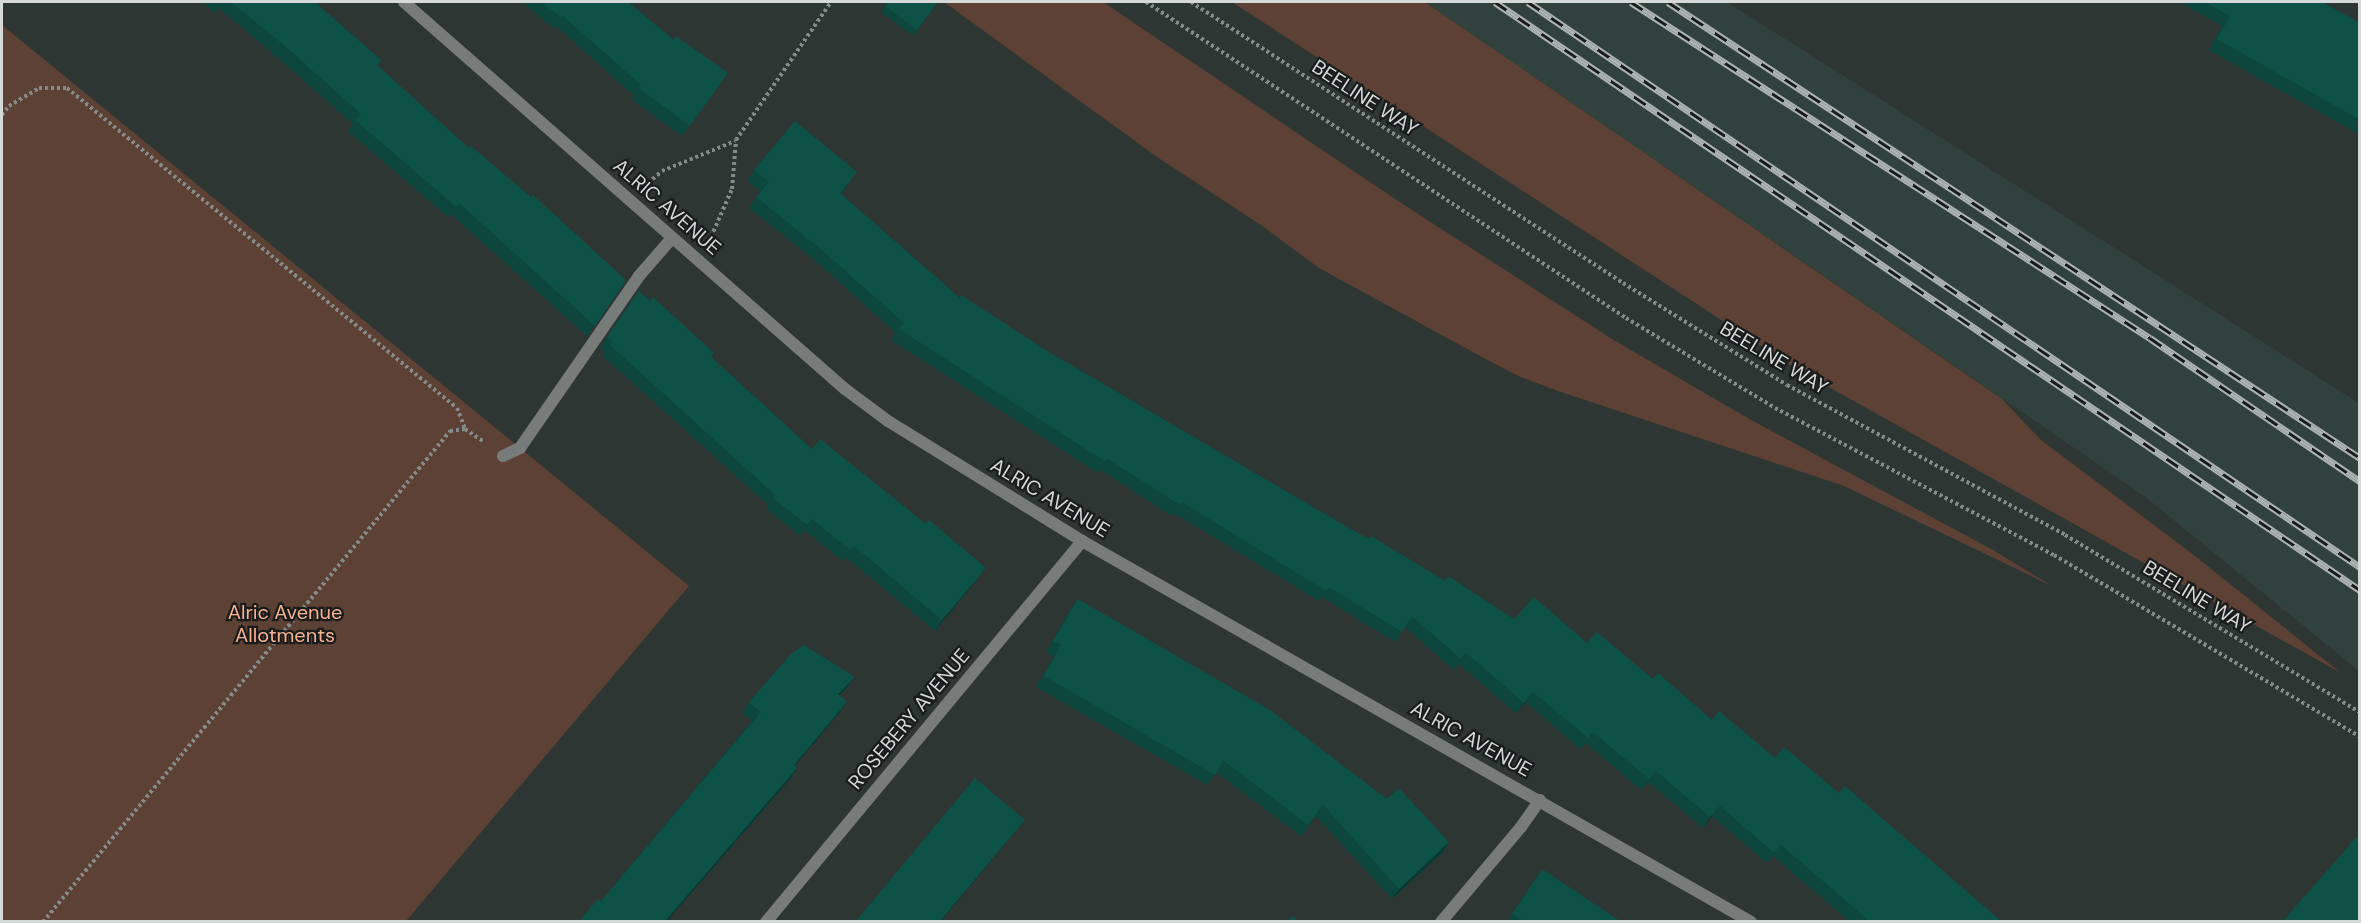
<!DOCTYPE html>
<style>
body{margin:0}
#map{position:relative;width:2361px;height:923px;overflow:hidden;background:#2e3634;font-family:"DM Sans",sans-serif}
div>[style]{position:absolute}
.built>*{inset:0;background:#31413d}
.green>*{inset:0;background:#5c4134}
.path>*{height:4px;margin-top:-2px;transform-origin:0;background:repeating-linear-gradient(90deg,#858b8a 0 3px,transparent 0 6px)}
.lane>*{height:12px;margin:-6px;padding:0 6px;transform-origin:6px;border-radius:6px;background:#777b7a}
.street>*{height:12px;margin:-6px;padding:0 6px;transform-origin:6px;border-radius:6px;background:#777b7a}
.rail>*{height:7px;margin-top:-3.5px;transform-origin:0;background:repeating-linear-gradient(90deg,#191c1c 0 14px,#adb3b2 0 28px);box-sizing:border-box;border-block:2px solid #adb3b2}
.wall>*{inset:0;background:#0c463d}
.shaded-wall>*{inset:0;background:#0a3932}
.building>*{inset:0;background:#0e5147}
span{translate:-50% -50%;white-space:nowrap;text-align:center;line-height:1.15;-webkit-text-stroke:4.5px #191c1c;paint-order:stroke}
.street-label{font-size:20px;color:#d5dad9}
.park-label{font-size:20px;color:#f9b290}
.frame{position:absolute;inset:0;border:3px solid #d5dad9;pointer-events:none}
</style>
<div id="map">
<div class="built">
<div style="clip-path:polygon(1425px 2px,1727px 2px,2359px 403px,2359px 671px,2144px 496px)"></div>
</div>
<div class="green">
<div style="clip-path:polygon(944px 2px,1103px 2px,1398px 201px,1612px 339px,1751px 420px,1993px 550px,2052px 586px,1844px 486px,1558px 391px,1518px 376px,1482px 357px,1319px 268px,1261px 225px,1157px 157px)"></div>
<div style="clip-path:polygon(1232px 2px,1425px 2px,2002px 399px,2041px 440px,2190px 552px,2341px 673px,1800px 371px)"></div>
<div style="clip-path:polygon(2px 25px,689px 586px,406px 921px,2px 921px)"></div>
</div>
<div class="path">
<div style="left:1146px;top:2px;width:575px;rotate:33.36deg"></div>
<div style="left:1626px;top:318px;width:174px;rotate:31.1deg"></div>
<div style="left:1775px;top:408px;width:315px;rotate:27.8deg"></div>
<div style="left:2054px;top:555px;width:356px;rotate:30.7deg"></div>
<div style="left:1191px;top:2px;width:515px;rotate:33.04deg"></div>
<div style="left:1623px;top:283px;width:193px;rotate:31.9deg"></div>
<div style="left:1787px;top:385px;width:316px;rotate:28.3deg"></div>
<div style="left:2065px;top:535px;width:344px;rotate:31deg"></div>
<div style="left:2px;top:115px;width:11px;rotate:-52deg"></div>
<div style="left:9px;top:106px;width:35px;rotate:-31deg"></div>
<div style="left:39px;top:88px;width:28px"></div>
<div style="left:67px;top:88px;width:504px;rotate:39.37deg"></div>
<div style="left:457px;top:408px;width:22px;rotate:69deg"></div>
<div style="left:648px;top:183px;width:18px;rotate:-41deg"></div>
<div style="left:662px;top:171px;width:79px;rotate:-22.3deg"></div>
<div style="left:711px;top:237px;width:52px;rotate:-66.4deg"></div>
<div style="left:732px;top:189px;width:49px;rotate:-85.3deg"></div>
<div style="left:736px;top:140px;width:168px;rotate:-55.5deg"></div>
<div style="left:43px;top:922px;width:638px;rotate:-50.34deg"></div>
<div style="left:450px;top:431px;width:15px;rotate:-8deg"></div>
<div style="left:465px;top:429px;width:22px;rotate:34deg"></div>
</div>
<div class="lane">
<div style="left:503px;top:456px;width:19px;rotate:-25deg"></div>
<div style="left:520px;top:448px;width:209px;rotate:-55.3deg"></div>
<div style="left:639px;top:276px;width:50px;rotate:-49deg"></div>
</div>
<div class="street">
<div style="left:404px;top:2px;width:587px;rotate:41.27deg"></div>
<div style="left:845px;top:389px;width:54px;rotate:36.7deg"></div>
<div style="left:888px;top:421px;width:228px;rotate:31.7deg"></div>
<div style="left:1082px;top:541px;width:770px;rotate:29.66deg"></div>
<div style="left:766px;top:922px;width:495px;rotate:-50.3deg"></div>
<div style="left:1441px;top:922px;width:124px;rotate:-49.9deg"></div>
<div style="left:1521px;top:827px;width:33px;rotate:-55deg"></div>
</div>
<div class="rail">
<div style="left:1495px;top:2px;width:1046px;rotate:34.21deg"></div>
<div style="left:1528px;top:2px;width:1006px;rotate:34.18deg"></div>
<div style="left:1631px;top:2px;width:618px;rotate:32.92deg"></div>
<div style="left:2150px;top:338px;width:254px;rotate:34.3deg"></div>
<div style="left:1668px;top:2px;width:829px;rotate:33.38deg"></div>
</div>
<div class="wall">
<div style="clip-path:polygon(202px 2px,315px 2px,381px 60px,377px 66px,469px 148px,626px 280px,587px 336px,451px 214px,448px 217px,348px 131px,353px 124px,278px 58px,219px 8px,215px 13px)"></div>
<div style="clip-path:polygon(522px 2px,628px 2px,674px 40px,728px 73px,682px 136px,631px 99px,634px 96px,556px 26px,554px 29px)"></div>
<div style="clip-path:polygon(888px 2px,937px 3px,913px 36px,881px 12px)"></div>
<div style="clip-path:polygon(2179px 2px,2322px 2px,2360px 23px,2360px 135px,2209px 50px,2222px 26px)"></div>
<div style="clip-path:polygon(754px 170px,850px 182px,841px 194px,960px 298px,1049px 352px,1342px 524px,1445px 581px,1514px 619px,1587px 643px,1653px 679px,1712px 720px,1775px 758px,1839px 793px,2001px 921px,1849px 921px,1773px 856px,1767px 863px,1712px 816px,1703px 828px,1648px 782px,1641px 790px,1586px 743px,1580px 749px,1526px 702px,1516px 713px,1459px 664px,1454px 670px,1405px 627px,1395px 642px,1322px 597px,1319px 601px,1174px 513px,1172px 516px,1101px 470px,1098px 473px,891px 340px,896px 333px,817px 262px,749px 208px,761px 192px,747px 180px)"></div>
<div style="clip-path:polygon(639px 291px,812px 449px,978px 578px,935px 631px,846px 557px,843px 561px,804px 530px,800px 536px,766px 508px,768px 505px,602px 355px,605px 352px,600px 347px)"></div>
<div style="clip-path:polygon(1078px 599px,1387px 799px,1449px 842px,1442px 853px,1392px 899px,1316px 816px,1301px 836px,1216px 772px,1207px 785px,1036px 687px,1054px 656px,1046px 652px,1070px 610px)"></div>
<div style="clip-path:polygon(847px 687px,840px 695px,840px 712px,794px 766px,797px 768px,790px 779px,667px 921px,579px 921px,601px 901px,752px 721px,742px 713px,749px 702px)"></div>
<div style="clip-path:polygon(1542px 869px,1620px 921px,1507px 921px)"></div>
</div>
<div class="shaded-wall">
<div style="clip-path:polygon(986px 568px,978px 578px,935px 631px,942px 620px)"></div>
<div style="clip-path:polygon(855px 677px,847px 687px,831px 705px,838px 694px)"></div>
<div style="clip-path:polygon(1533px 692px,1526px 702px,1516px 713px,1524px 703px)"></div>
<div style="clip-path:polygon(847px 702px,840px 712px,786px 776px,794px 765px)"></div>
<div style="clip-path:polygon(797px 768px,790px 779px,667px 921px,665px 921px)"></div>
<div style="clip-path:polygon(1720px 806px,1712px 816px,1703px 828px,1710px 817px)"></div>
<div style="clip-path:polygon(1025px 820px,1017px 830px,941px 921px,940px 921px)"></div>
<div style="clip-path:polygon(1449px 842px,1442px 853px,1392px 899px,1399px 889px)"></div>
</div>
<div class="building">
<div style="clip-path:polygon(231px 2px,315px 2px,381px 60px,377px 65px,469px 148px,471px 146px,531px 197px,533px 195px,626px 280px,595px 326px,459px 203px,456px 207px,355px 120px,361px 114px,286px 47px)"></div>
<div style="clip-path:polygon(542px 2px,628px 2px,674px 40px,676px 36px,728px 73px,690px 126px,639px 88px,641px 85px,563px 16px,561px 18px)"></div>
<div style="clip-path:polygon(888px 2px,934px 2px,937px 3px,917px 30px,885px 6px)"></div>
<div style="clip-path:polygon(2205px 2px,2322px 2px,2360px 23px,2360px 120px,2217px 39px,2230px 16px)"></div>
<div style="clip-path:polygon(795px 121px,857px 172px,840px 193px,960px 298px,961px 295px,1049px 352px,1342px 524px,1369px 539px,1371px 536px,1445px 581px,1448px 576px,1514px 619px,1534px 597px,1587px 643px,1597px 632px,1653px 679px,1658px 673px,1712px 720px,1719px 711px,1775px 758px,1784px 747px,1839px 793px,1845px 786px,2001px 921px,1869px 921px,1781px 845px,1774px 853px,1720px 806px,1710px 817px,1656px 771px,1649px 779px,1593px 732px,1588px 738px,1533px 692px,1524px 703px,1466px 653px,1461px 659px,1412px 616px,1402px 632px,1329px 587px,1326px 591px,1182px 502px,1180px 505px,1108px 459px,1106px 462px,899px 329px,904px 323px,824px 252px,756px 197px,769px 182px,754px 170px)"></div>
<div style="clip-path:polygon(639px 291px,650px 301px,653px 297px,714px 353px,711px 357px,812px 449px,820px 439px,926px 524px,929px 520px,986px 568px,942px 620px,854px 546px,850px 550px,812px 519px,807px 525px,773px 498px,775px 495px,610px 345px,613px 342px,607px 337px)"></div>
<div style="clip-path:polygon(1078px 599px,1270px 710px,1387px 799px,1399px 788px,1449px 842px,1399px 889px,1323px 805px,1308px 825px,1223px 760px,1215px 775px,1044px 676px,1061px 645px,1053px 641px)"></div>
<div style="clip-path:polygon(804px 645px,855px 677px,838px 694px,847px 702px,794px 765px,797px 768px,665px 921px,579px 921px,598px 899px,601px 901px,761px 712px,749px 702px,791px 654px)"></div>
<div style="clip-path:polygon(975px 778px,1025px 820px,940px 921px,856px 921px)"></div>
<div style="clip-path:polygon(2360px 833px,2360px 921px,2283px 921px)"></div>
<div style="clip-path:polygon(1542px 869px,1620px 921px,1523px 921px,1512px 914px)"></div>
<div style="clip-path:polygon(1292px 916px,1298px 921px,1288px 921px)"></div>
</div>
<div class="street-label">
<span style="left:1365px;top:98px;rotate:33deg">BEELINE WAY</span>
<span style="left:667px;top:207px;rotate:41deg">ALRIC AVENUE</span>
<span style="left:1774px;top:358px;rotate:31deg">BEELINE WAY</span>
<span style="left:1050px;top:498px;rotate:31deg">ALRIC AVENUE</span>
<span style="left:2197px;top:597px;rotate:31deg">BEELINE WAY</span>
<span style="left:909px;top:719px;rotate:-50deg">ROSEBERY AVENUE</span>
<span style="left:1471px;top:739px;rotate:29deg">ALRIC AVENUE</span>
</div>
<div class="park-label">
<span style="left:285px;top:624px">Alric Avenue<br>Allotments</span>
</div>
<div class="frame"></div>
</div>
